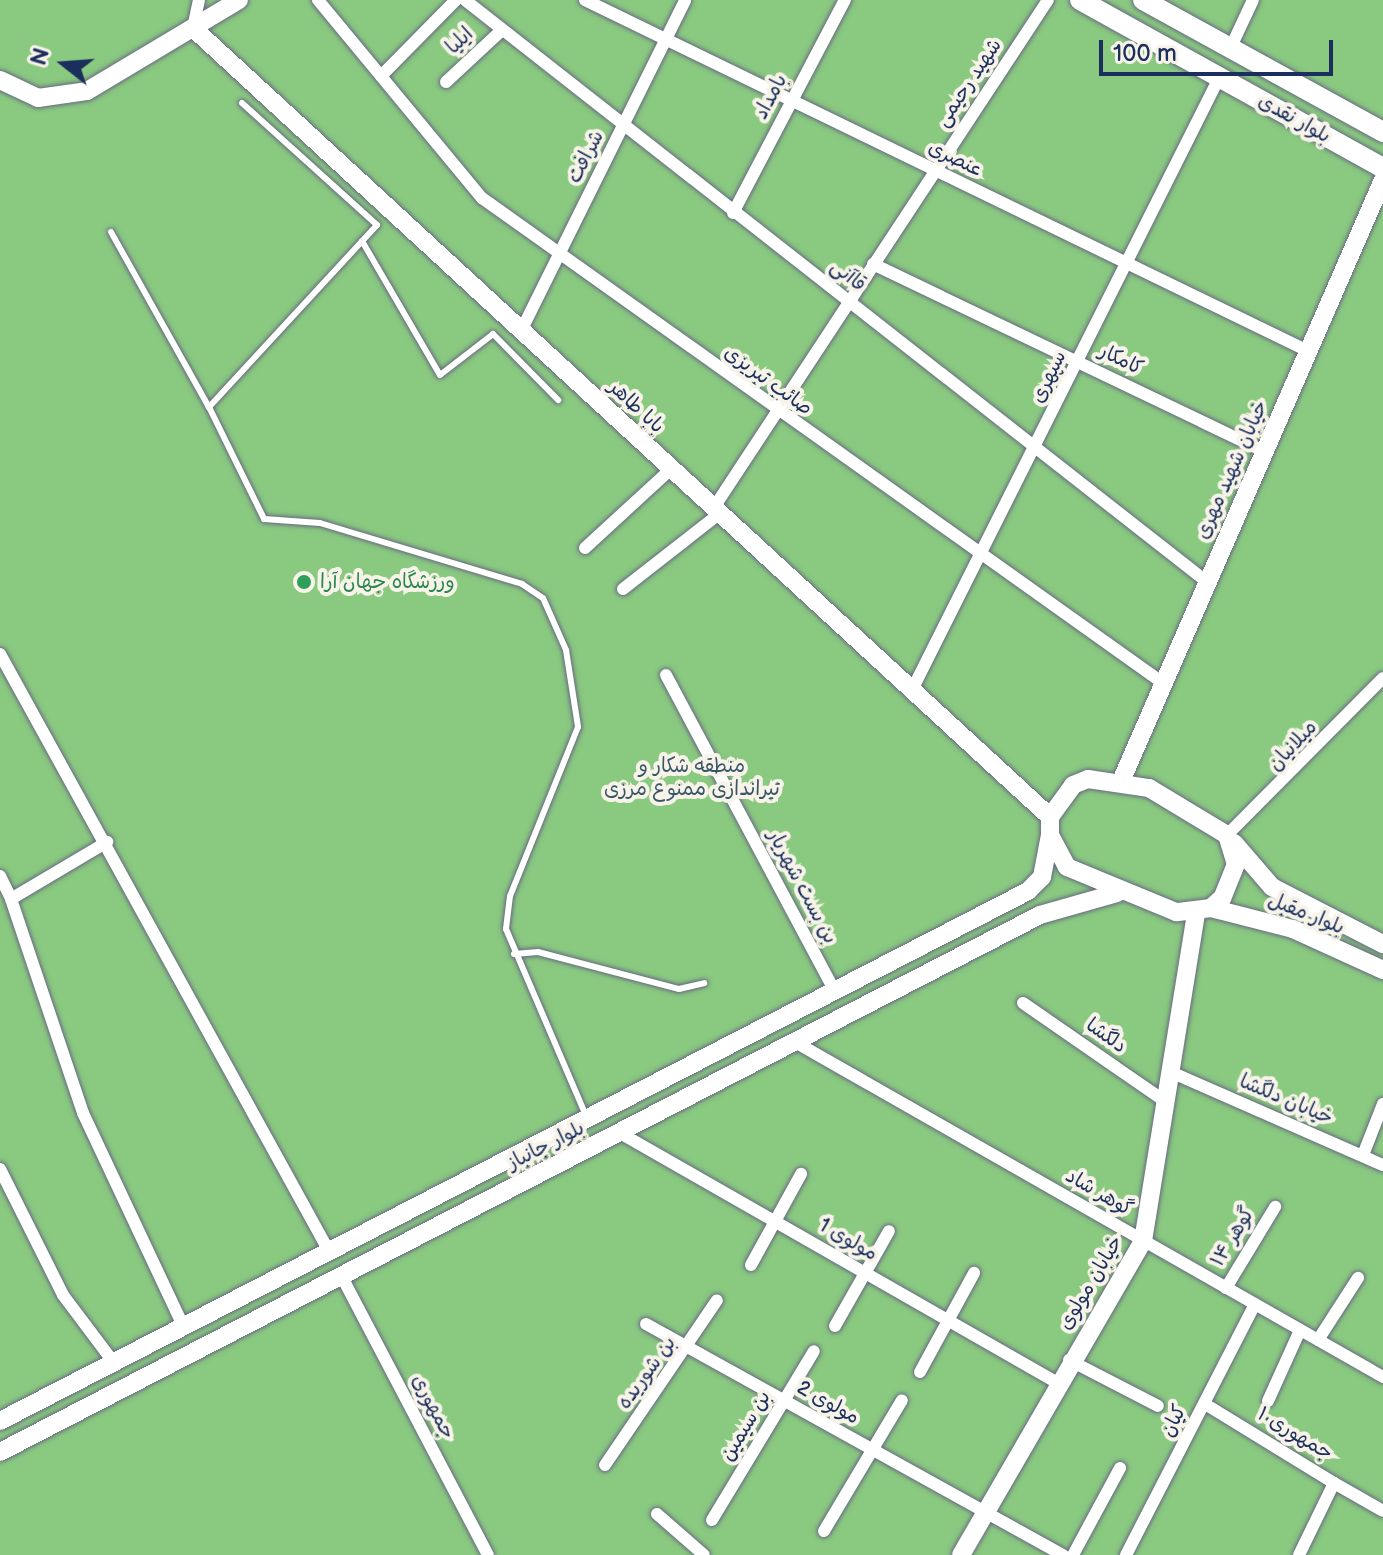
<!DOCTYPE html>
<meta charset="utf-8">
<style>
body{margin:0}
#map{position:relative;width:1383px;height:1555px;overflow:hidden;background:#f4dbbe;font-family:"Balsamiq Sans","Playpen Sans Arabic",sans-serif}
div>[style]{position:absolute}
.green>*{inset:0;background:#8ac980}
.roads{filter:drop-shadow(0 0 2px #676b80) drop-shadow(0 0 2px #676b80)}
.lane>*{height:6px;margin:-3px;padding:0 3px;transform-origin:3px;border-radius:3px;background:#fff}
.street>*{height:12px;margin:-6px;padding:0 6px;transform-origin:6px;border-radius:6px;background:#fff}
.secondary>*{height:18px;margin:-9px;padding:0 9px;transform-origin:9px;border-radius:9px;background:#fff}
.primary>*{height:20px;margin:-10px;padding:0 10px;transform-origin:10px;border-radius:10px;background:#fff}
.dots>*{width:22px;height:22px;translate:-50% -50%;box-sizing:border-box;border:4px solid #f7f3e8;border-radius:50%}
span{translate:-50% -50%;white-space:nowrap;text-align:center;line-height:1.15;-webkit-text-stroke:8px #f7f3e8;paint-order:stroke}
.street-label{font-size:20px;color:#1b2f5e}
.leisure-label{font-size:20px;color:#27864d}
.left{translate:0 -50%;text-align:left}
.park-label{font-size:20px;color:#375666}
.north{position:absolute;left:24px;top:24px;width:80px;height:80px;-webkit-text-stroke:6px #f7f3e8;paint-order:stroke;rotate:287deg;font-size:22px;font-weight:700;line-height:32px;text-align:center;color:#1b2f5e}
.north::after{content:'';display:block;margin:auto;width:28px;height:36px;background:#1b2f5e;clip-path:polygon(50% 0,100% 100%,50% 72%,0 100%)}
.scale{position:absolute;left:1099px;top:40px;width:234px;height:36px;box-sizing:border-box;border:4px solid #1b2f5e;border-top:0;padding-left:10px;font-size:24px;line-height:28px;white-space:nowrap;color:#1b2f5e;-webkit-text-stroke:6px #f7f3e8;paint-order:stroke}
</style>
<div id="map">
<div class="green">
<div style="clip-path:polygon(0 0,1383px 0,1383px 1555px,0 1555px)"></div>
</div>
<div class="roads">
<div class="lane">
<div style="left:242px;top:103px;width:182px;rotate:42.1deg"></div>
<div style="left:377px;top:225px;width:248px;rotate:132.7deg"></div>
<div style="left:209px;top:407px;width:125px;rotate:63.8deg"></div>
<div style="left:264px;top:519px;width:56px;rotate:4.1deg"></div>
<div style="left:320px;top:523px;width:211px;rotate:16.8deg"></div>
<div style="left:522px;top:584px;width:25px;rotate:34deg"></div>
<div style="left:543px;top:598px;width:57px;rotate:66.1deg"></div>
<div style="left:566px;top:650px;width:78px;rotate:81.1deg"></div>
<div style="left:578px;top:727px;width:182px;rotate:111.9deg"></div>
<div style="left:510px;top:896px;width:33px;rotate:97deg"></div>
<div style="left:506px;top:929px;width:203px;rotate:66.8deg"></div>
<div style="left:111px;top:232px;width:201px;rotate:60.8deg"></div>
<div style="left:362px;top:241px;width:155px;rotate:59.8deg"></div>
<div style="left:440px;top:375px;width:67px;rotate:-37.7deg"></div>
<div style="left:493px;top:334px;width:93px;rotate:45.4deg"></div>
<div style="left:514px;top:954px;width:24px;rotate:-5deg"></div>
<div style="left:538px;top:952px;width:146px;rotate:14.7deg"></div>
<div style="left:679px;top:989px;width:26px;rotate:-13deg"></div>
</div>
<div class="street">
<div style="left:318px;top:0;width:257px;rotate:50.4deg"></div>
<div style="left:482px;top:198px;width:836px;rotate:35.46deg"></div>
<div style="left:465px;top:0;width:943px;rotate:38.11deg"></div>
<div style="left:585px;top:0;width:804px;rotate:25.9deg"></div>
<div style="left:193px;top:28px;width:29px;rotate:-78deg"></div>
<div style="left:1230px;top:49px;width:54px;rotate:-64.9deg"></div>
<div style="left:381px;top:76px;width:107px;rotate:-45.4deg"></div>
<div style="left:446px;top:82px;width:76px;rotate:-42.9deg"></div>
<div style="left:733px;top:213px;width:241px;rotate:-62.3deg"></div>
<div style="left:873px;top:264px;width:433px;rotate:25.6deg"></div>
<div style="left:521px;top:331px;width:369px;rotate:-63.6deg"></div>
<div style="left:713px;top:509px;width:609px;rotate:-56.65deg"></div>
<div style="left:585px;top:548px;width:117px;rotate:-42.6deg"></div>
<div style="left:623px;top:589px;width:122px;rotate:-38deg"></div>
<div style="left:0;top:654px;width:684px;rotate:61.15deg"></div>
<div style="left:666px;top:675px;width:358px;rotate:61.9deg"></div>
<div style="left:911px;top:692px;width:687px;rotate:-63.36deg"></div>
<div style="left:1227px;top:835px;width:221px;rotate:-45.2deg"></div>
<div style="left:0;top:876px;width:25px;rotate:64deg"></div>
<div style="left:11px;top:899px;width:112px;rotate:-30.7deg"></div>
<div style="left:11px;top:899px;width:226px;rotate:71.4deg"></div>
<div style="left:83px;top:1113px;width:238px;rotate:64.8deg"></div>
<div style="left:1023px;top:1003px;width:174px;rotate:34.7deg"></div>
<div style="left:795px;top:1042px;width:677px;rotate:29.67deg"></div>
<div style="left:1173px;top:1073px;width:229px;rotate:23.7deg"></div>
<div style="left:620px;top:1133px;width:502px;rotate:29.73deg"></div>
<div style="left:1363px;top:1155px;width:55px;rotate:-68.6deg"></div>
<div style="left:0;top:1169px;width:141px;rotate:63.4deg"></div>
<div style="left:63px;top:1295px;width:85px;rotate:53.1deg"></div>
<div style="left:751px;top:1265px;width:104px;rotate:-61.2deg"></div>
<div style="left:342px;top:1277px;width:314px;rotate:62.3deg"></div>
<div style="left:1226px;top:1288px;width:95px;rotate:-58.8deg"></div>
<div style="left:646px;top:1324px;width:477px;rotate:29deg"></div>
<div style="left:835px;top:1326px;width:109px;rotate:-60.4deg"></div>
<div style="left:1318px;top:1340px;width:74px;rotate:-57.2deg"></div>
<div style="left:1069px;top:1360px;width:100px;rotate:27.3deg"></div>
<div style="left:920px;top:1372px;width:113px;rotate:-61.4deg"></div>
<div style="left:1268px;top:1401px;width:78px;rotate:-65.7deg"></div>
<div style="left:1205px;top:1404px;width:151px;rotate:31.5deg"></div>
<div style="left:1334px;top:1483px;width:80px;rotate:115.9deg"></div>
<div style="left:605px;top:1465px;width:199px;rotate:-55.8deg"></div>
<div style="left:1334px;top:1483px;width:56px;rotate:29.7deg"></div>
<div style="left:657px;top:1514px;width:62px;rotate:41.1deg"></div>
<div style="left:712px;top:1520px;width:197px;rotate:-58.9deg"></div>
<div style="left:824px;top:1531px;width:152px;rotate:-59.2deg"></div>
<div style="left:1073px;top:1555px;width:99px;rotate:-61.6deg"></div>
<div style="left:1126px;top:1555px;width:282px;rotate:-62.8deg"></div>
</div>
<div class="secondary">
<div style="left:193px;top:28px;width:1165px;rotate:42.63deg"></div>
<div style="left:0;top:80px;width:42px;rotate:25.3deg"></div>
<div style="left:38px;top:98px;width:49px;rotate:-8.1deg"></div>
<div style="left:87px;top:91px;width:177px;rotate:-30.9deg"></div>
<div style="left:1088px;top:779px;width:62px;rotate:8.4deg"></div>
<div style="left:1149px;top:788px;width:91px;rotate:31.1deg"></div>
<div style="left:1227px;top:835px;width:30px;rotate:73deg"></div>
<div style="left:1236px;top:864px;width:37px;rotate:112deg"></div>
<div style="left:1222px;top:898px;width:15px;rotate:138deg"></div>
<div style="left:1211px;top:908px;width:35px;rotate:173deg"></div>
<div style="left:1176px;top:912px;width:118px;rotate:-157.6deg"></div>
<div style="left:1067px;top:867px;width:36px;rotate:-118deg"></div>
<div style="left:1050px;top:835px;width:18px;rotate:-90deg"></div>
<div style="left:1050px;top:817px;width:39px;rotate:-54deg"></div>
<div style="left:1073px;top:785px;width:16px;rotate:-22deg"></div>
<div style="left:1122px;top:779px;width:653px;rotate:-66.46deg"></div>
<div style="left:1234px;top:843px;width:58px;rotate:49.2deg"></div>
<div style="left:1272px;top:887px;width:125px;rotate:27.2deg"></div>
<div style="left:1211px;top:908px;width:85px;rotate:14.4deg"></div>
<div style="left:1293px;top:929px;width:99px;rotate:24.5deg"></div>
<div style="left:0;top:1421px;width:1157px;rotate:-27.27deg"></div>
<div style="left:1028px;top:891px;width:20px;rotate:-45deg"></div>
<div style="left:1042px;top:877px;width:43px;rotate:-79.2deg"></div>
<div style="left:0;top:1452px;width:1170px;rotate:-27.31deg"></div>
<div style="left:1040px;top:915px;width:80px;rotate:-15.9deg"></div>
<div style="left:961px;top:1555px;width:363px;rotate:-59.9deg"></div>
<div style="left:1143px;top:1241px;width:333px;rotate:-80.8deg"></div>
</div>
<div class="primary">
<div style="left:1080px;top:0;width:346px;rotate:29deg"></div>
<div style="left:1143px;top:0;width:274px;rotate:28.8deg"></div>
</div>
</div>
<div class="dots">
<div style="left:304px;top:582px;background:#2e9e5b"></div>
</div>
<div class="street-label">
<span style="left:460px;top:41px;rotate:-43deg">ایلیا</span>
<span style="left:969px;top:83px;rotate:-56deg">شهید رحیمی</span>
<span style="left:771px;top:97px;rotate:-62deg">بامداد</span>
<span style="left:1294px;top:119px;rotate:29deg">بلوار نقدی</span>
<span style="left:586px;top:157px;rotate:-63deg">شرافت</span>
<span style="left:955px;top:159px;rotate:26deg">عنصری</span>
<span style="left:848px;top:276px;rotate:38deg">قاآنی</span>
<span style="left:1121px;top:360px;rotate:26deg">کامکار</span>
<span style="left:1049px;top:377px;rotate:-64deg">سپهری</span>
<span style="left:768px;top:381px;rotate:36deg">صائب تبریزی</span>
<span style="left:636px;top:407px;rotate:43deg">بابا طاهر</span>
<span style="left:1232px;top:470px;rotate:-66deg">خیابان شهید مهری</span>
<span style="left:1293px;top:746px;rotate:-47deg">میلانیان</span>
<span style="left:802px;top:887px;rotate:62deg">بن بست شهریار</span>
<span style="left:1306px;top:914px;rotate:22deg">بلوار مقبل</span>
<span style="left:1106px;top:1036px;rotate:35deg">دلگشا</span>
<span style="left:1286px;top:1100px;rotate:23deg">خیابان دلگشا</span>
<span style="left:546px;top:1146px;rotate:-27deg">بلوار جانباز</span>
<span style="left:1099px;top:1193px;rotate:30deg">گوهر شاد</span>
<span style="left:1233px;top:1237px;rotate:-59deg">گوهر ۱۴</span>
<span style="left:848px;top:1240px;rotate:30deg">مولوی 1</span>
<span style="left:1091px;top:1283px;rotate:-59deg">خیابان مولوی</span>
<span style="left:647px;top:1373px;rotate:-54deg">بن شوریده</span>
<span style="left:828px;top:1403px;rotate:29deg">مولوی 2</span>
<span style="left:433px;top:1407px;rotate:62deg">جمهوری</span>
<span style="left:1174px;top:1421px;rotate:-63deg">کیان</span>
<span style="left:746px;top:1426px;rotate:-59deg">بن سیمین</span>
<span style="left:1295px;top:1434px;rotate:31deg">جمهوری۱۰</span>
</div>
<div class="leisure-label">
<span class="left" style="left:320px;top:582px">ورزشگاه جهان آرا</span>
</div>
<div class="park-label">
<span style="left:692px;top:778px">منطقه شکار و<br>تیراندازی ممنوع مرزی</span>
</div>
<div class="north">N</div>
<div class="scale">100 m</div>
</div>
